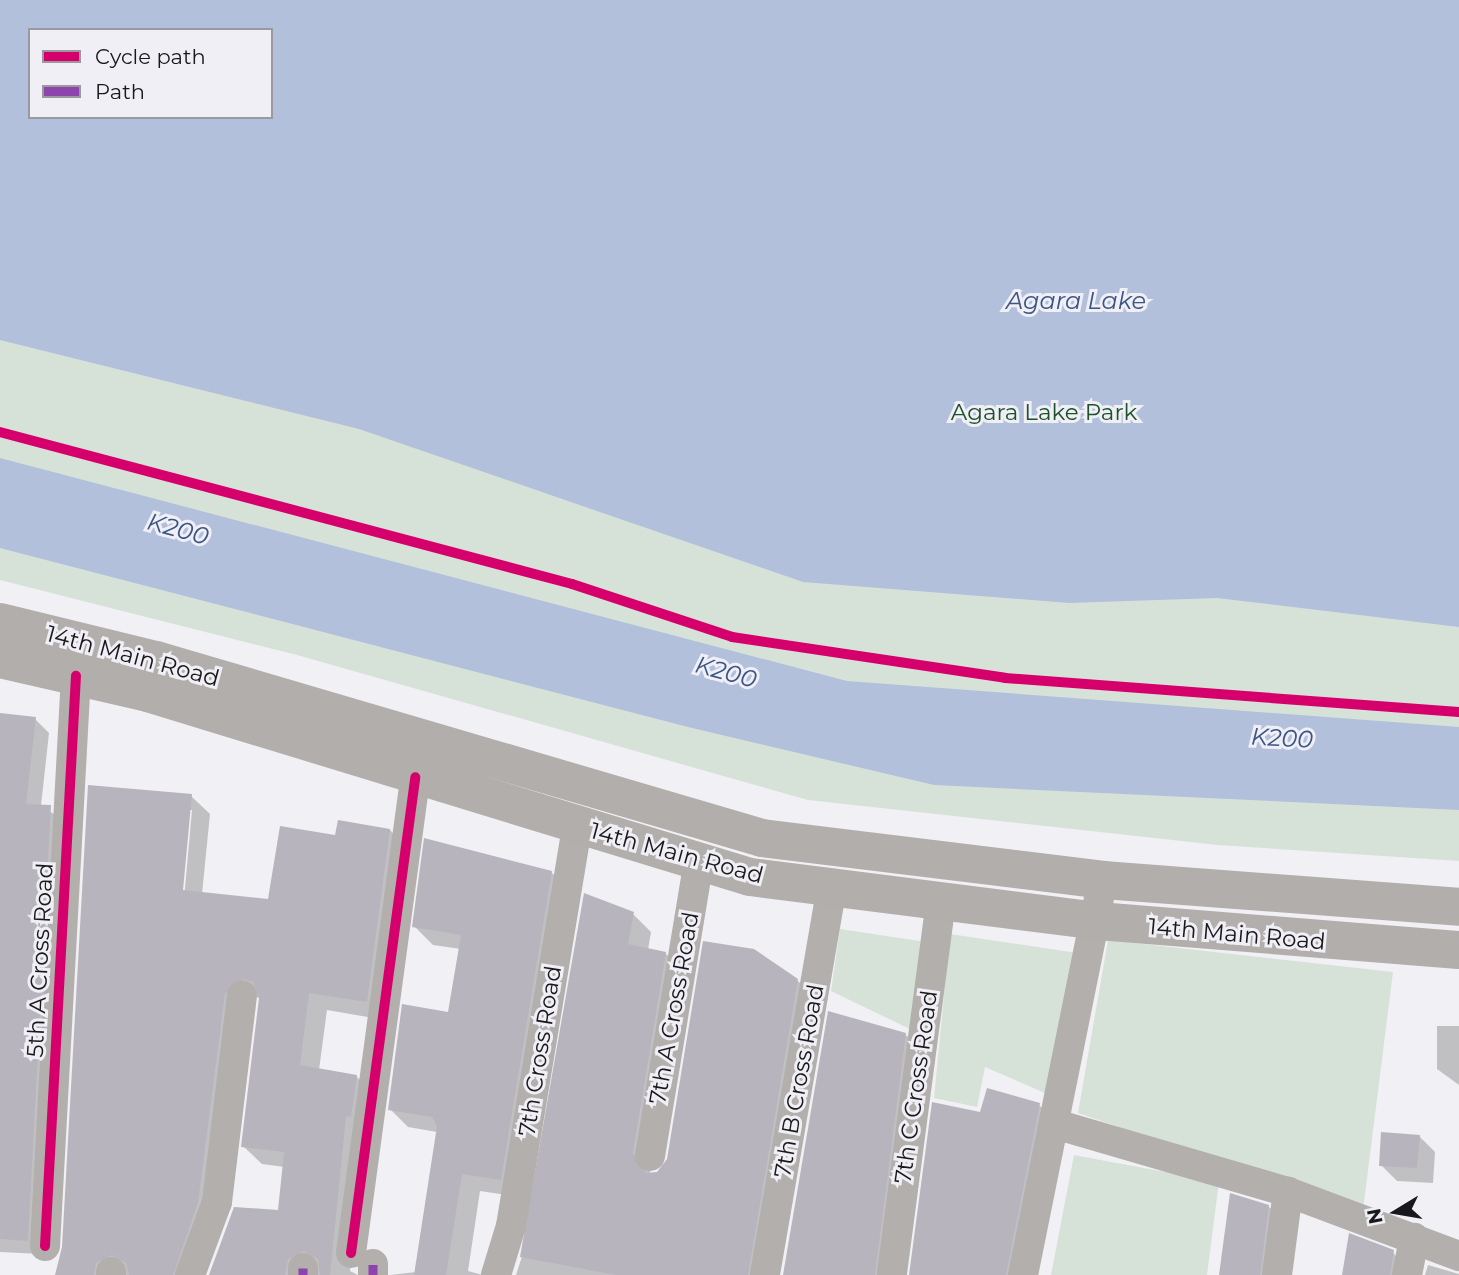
<!DOCTYPE html>
<style>
body{margin:0}
#map{position:relative;width:1459px;height:1275px;overflow:hidden;background:#f1f0f4;font-family:Montserrat,sans-serif}
div>[style]{position:absolute}
.green>*{inset:0;background:#d6e2d8}
.water>*{inset:0;background:#b2c0db}
.shadow>*{inset:0;background:#0003}
.building>*{inset:0;background:#b7b4bd}
.minor>*{height:30px;margin:-15px;padding:0 15px;transform-origin:15px;border-radius:15px;background:#b2afac}
.secondary>*{height:38px;margin:-19px;padding:0 19px;transform-origin:19px;border-radius:19px;background:#b1aeac}
.quiet>*{height:9px;margin-top:-4.5px;transform-origin:0;background:repeating-linear-gradient(90deg,#8e44ad 0 18px,transparent 0 27px)}
.cycleway>*{height:10px;margin:-5px;padding:0 5px;transform-origin:5px;border-radius:5px;background:#d6006c}
span{translate:-50% -50%;white-space:nowrap;text-align:center;line-height:1.15;-webkit-text-stroke:6px #f0eff5;paint-order:stroke}
.park-label{font-size:23px;color:#1b522b}
.street-label{font-size:23px;color:#19181a}
.water-label{font-size:24px;color:#3a5586;font-style:italic}
.legend{position:absolute;left:28px;top:28px;width:245px;height:91px;box-sizing:border-box;background:#f0eff5;border:2px solid #9a999d;margin:0;padding:9px 12px;list-style:none;font-size:21px;color:#19181a}
.legend li{display:flex;align-items:center;gap:14px;height:35px}
.legend b{width:35px;border:2px solid #9a999d}
.north{position:absolute;left:1361px;top:1177px;width:70px;height:70px;-webkit-text-stroke:5px #f0eff5;paint-order:stroke;rotate:259deg;font-size:19px;font-weight:700;line-height:28px;text-align:center;color:#19181a}
.north::after{content:'';display:block;margin:auto;width:24px;height:32px;background:#19181a;clip-path:polygon(50% 0,100% 100%,50% 72%,0 100%)}
</style>
<div id="map">
<div class="green">
<div style="clip-path:polygon(evenodd,0 0,1459px 0,1459px 861px,1218px 845px,808px 800px,297px 655px,0 580px,0 0,30px 30px,271px 30px,271px 117px,30px 117px,30px 30px)"></div>
<div style="clip-path:polygon(840px 929px,926px 942px,914px 1031px,831px 991px)"></div>
<div style="clip-path:polygon(950px 934px,1084px 954px,1047px 1094px,985px 1067px,977px 1107px,934px 1098px)"></div>
<div style="clip-path:polygon(1108px 940px,1393px 972px,1363px 1210px,1078px 1113px)"></div>
<div style="clip-path:polygon(1074px 1155px,1219px 1182px,1207px 1275px,1051px 1275px)"></div>
</div>
<div class="water">
<div style="clip-path:polygon(evenodd,0 0,1459px 0,1459px 627px,1217px 598px,1069px 603px,803px 582px,359px 429px,0 340px,0 0,30px 30px,271px 30px,271px 117px,30px 117px,30px 30px)"></div>
<div style="clip-path:polygon(0 458px,847px 681px,1459px 727px,1459px 810px,934px 785px,688px 727px,0 548px)"></div>
</div>
<div class="shadow">
<div style="clip-path:polygon(0 715px,35px 719px,49px 733px,41px 806px,65px 821px,41px 1254px,0 1252px)"></div>
<div style="clip-path:polygon(evenodd,191px 796px,210px 814px,202px 894px,269px 901px,337px 837px,390px 830px,408px 849px,385px 1020px,327px 1010px,319px 1070px,356px 1076px,375px 1095px,364px 1133px,350px 1271px,358px 1275px,209px 1275px,235px 1209px,280px 1212px,284px 1167px,262px 1164px,243px 1146px,261px 998px,254px 997px,196px 1275px,60px 1275px,191px 796px,189px 810px,192px 810px,184px 899px,180px 899px,189px 810px)"></div>
<div style="clip-path:polygon(551px 872px,569px 890px,519px 1197px,480px 1191px,468px 1271px,483px 1275px,390px 1275px,416px 1272px,437px 1132px,408px 1127px,390px 1109px,450px 1014px,461px 949px,433px 945px,414px 926px)"></div>
<div style="clip-path:polygon(633px 914px,651px 932px,648px 950px,665px 953px,684px 972px,650px 1173px,658px 1174px,797px 980px,816px 999px,768px 1275px,516px 1275px)"></div>
<div style="clip-path:polygon(1437px 1026px,1459px 1026px,1459px 1085px,1437px 1069px)"></div>
<div style="clip-path:polygon(905px 1034px,924px 1053px,894px 1275px,784px 1275px)"></div>
<div style="clip-path:polygon(1039px 1105px,1057px 1123px,1028px 1275px,911px 1275px,982px 1114px)"></div>
<div style="clip-path:polygon(1419px 1136px,1435px 1152px,1433px 1183px,1397px 1181px,1381px 1165px)"></div>
<div style="clip-path:polygon(1268px 1206px,1284px 1222px,1277px 1275px,1220px 1275px)"></div>
<div style="clip-path:polygon(1393px 1252px,1408px 1275px,1344px 1275px)"></div>
<div style="clip-path:polygon(1428px 1265px,1459px 1274px,1459px 1275px,1425px 1275px)"></div>
</div>
<div class="building">
<div style="clip-path:polygon(0 713px,36px 717px,26px 804px,51px 805px,28px 1241px,0 1239px)"></div>
<div style="clip-path:polygon(88px 785px,192px 794px,183px 890px,268px 899px,280px 826px,335px 835px,338px 820px,390px 829px,367px 1002px,309px 993px,300px 1065px,357px 1075px,351px 1117px,346px 1116px,330px 1275px,320px 1275px,318px 1259px,304px 1251px,288px 1259px,285px 1275px,209px 1275px,234px 1207px,278px 1210px,284px 1152px,241px 1147px,259px 998px,253px 982px,243px 979px,225px 994px,198px 1203px,173px 1275px,129px 1275px,126px 1263px,112px 1255px,96px 1263px,94px 1275px,55px 1275px,62px 1247px)"></div>
<div style="clip-path:polygon(424px 838px,552px 871px,501px 1180px,462px 1174px,446px 1275px,414px 1275px,437px 1126px,432px 1117px,388px 1110px,402px 1004px,448px 1012px,461px 935px,412px 927px)"></div>
<div style="clip-path:polygon(584px 893px,634px 912px,628px 944px,666px 952px,633px 1153px,646px 1173px,657px 1172px,667px 1159px,703px 941px,754px 949px,798px 979px,748px 1275px,616px 1275px,520px 1257px)"></div>
<div style="clip-path:polygon(828px 1011px,906px 1033px,875px 1275px,783px 1275px)"></div>
<div style="clip-path:polygon(987px 1088px,1040px 1103px,1006px 1275px,909px 1275px,932px 1102px,980px 1112px)"></div>
<div style="clip-path:polygon(1381px 1132px,1420px 1135px,1417px 1168px,1379px 1166px)"></div>
<div style="clip-path:polygon(1230px 1193px,1269px 1205px,1260px 1275px,1219px 1275px)"></div>
<div style="clip-path:polygon(1349px 1233px,1394px 1250px,1390px 1275px,1342px 1275px)"></div>
</div>
<div class="minor">
<div style="left:1055px;top:1124px;width:243px;rotate:16.3deg"></div>
<div style="left:1288px;top:1192px;width:183px;rotate:20.5deg"></div>
<div style="left:650px;top:1156px;width:299px;rotate:-80.6deg"></div>
<div style="left:45px;top:1246px;width:571px;rotate:-86.89deg"></div>
<div style="left:351px;top:1253px;width:480px;rotate:-82.3deg"></div>
<div style="left:373px;top:1264px;width:11px;rotate:90deg"></div>
<div style="left:892px;top:1273px;width:375px;rotate:-82.5deg"></div>
<div style="left:765px;top:1274px;width:393px;rotate:-80.2deg"></div>
<div style="left:111px;top:1275px;width:3px;rotate:-90deg"></div>
<div style="left:190px;top:1275px;width:78px;rotate:-69.7deg"></div>
<div style="left:217px;top:1202px;width:208px;rotate:-83.1deg"></div>
<div style="left:303px;top:1275px;width:7px;rotate:-90deg"></div>
<div style="left:496px;top:1275px;width:51px;rotate:-73deg"></div>
<div style="left:511px;top:1226px;width:405px;rotate:-80.6deg"></div>
<div style="left:1023px;top:1275px;width:403px;rotate:-78.6deg"></div>
<div style="left:1277px;top:1275px;width:84px;rotate:-82.5deg"></div>
<div style="left:1407px;top:1275px;width:38px;rotate:-79deg"></div>
</div>
<div class="secondary">
<div style="left:0;top:622px;width:161px;rotate:13.7deg"></div>
<div style="left:156px;top:660px;width:632px;rotate:16.37deg"></div>
<div style="left:762px;top:838px;width:344px;rotate:7deg"></div>
<div style="left:1103px;top:880px;width:357px;rotate:4.3deg"></div>
<div style="left:0;top:659px;width:152px;rotate:12.9deg"></div>
<div style="left:148px;top:693px;width:629px;rotate:17deg"></div>
<div style="left:750px;top:877px;width:351px;rotate:7.2deg"></div>
<div style="left:1098px;top:921px;width:362px;rotate:4.6deg"></div>
</div>
<div class="quiet">
<div style="left:373px;top:1264px;width:11px;rotate:90deg"></div>
<div style="left:303px;top:1275px;width:7px;rotate:-90deg"></div>
</div>
<div class="cycleway">
<div style="left:0;top:432px;width:592px;rotate:14.88deg"></div>
<div style="left:572px;top:584px;width:169px;rotate:18.3deg"></div>
<div style="left:732px;top:637px;width:276px;rotate:8.5deg"></div>
<div style="left:1005px;top:678px;width:455px;rotate:4.3deg"></div>
<div style="left:45px;top:1246px;width:571px;rotate:-86.89deg"></div>
<div style="left:351px;top:1253px;width:480px;rotate:-82.3deg"></div>
</div>
<div class="park-label">
<span style="left:1044px;top:412px">Agara Lake Park</span>
</div>
<div class="street-label">
<span style="left:133px;top:656px;rotate:15deg">14th Main Road</span>
<span style="left:677px;top:853px;rotate:15deg">14th Main Road</span>
<span style="left:1237px;top:934px;rotate:5deg">14th Main Road</span>
<span style="left:40px;top:960px;rotate:-87deg">5th A Cross Road</span>
<span style="left:674px;top:1008px;rotate:-80deg">7th A Cross Road</span>
<span style="left:540px;top:1051px;rotate:-81deg">7th Cross Road</span>
<span style="left:799px;top:1081px;rotate:-80deg">7th B Cross Road</span>
<span style="left:916px;top:1087px;rotate:-82deg">7th C Cross Road</span>
</div>
<div class="water-label">
<span style="left:1076px;top:301px">Agara Lake</span>
<span style="left:178px;top:529px;rotate:15deg">K200</span>
<span style="left:726px;top:672px;rotate:15deg">K200</span>
<span style="left:1282px;top:738px;rotate:3deg">K200</span>
</div>
<ul class="legend">
<li><b style="height:9px;background:#d6006c"></b>Cycle path</li>
<li><b style="height:9px;background:#8e44ad"></b>Path</li>
</ul>
<div class="north">N</div>
</div>
